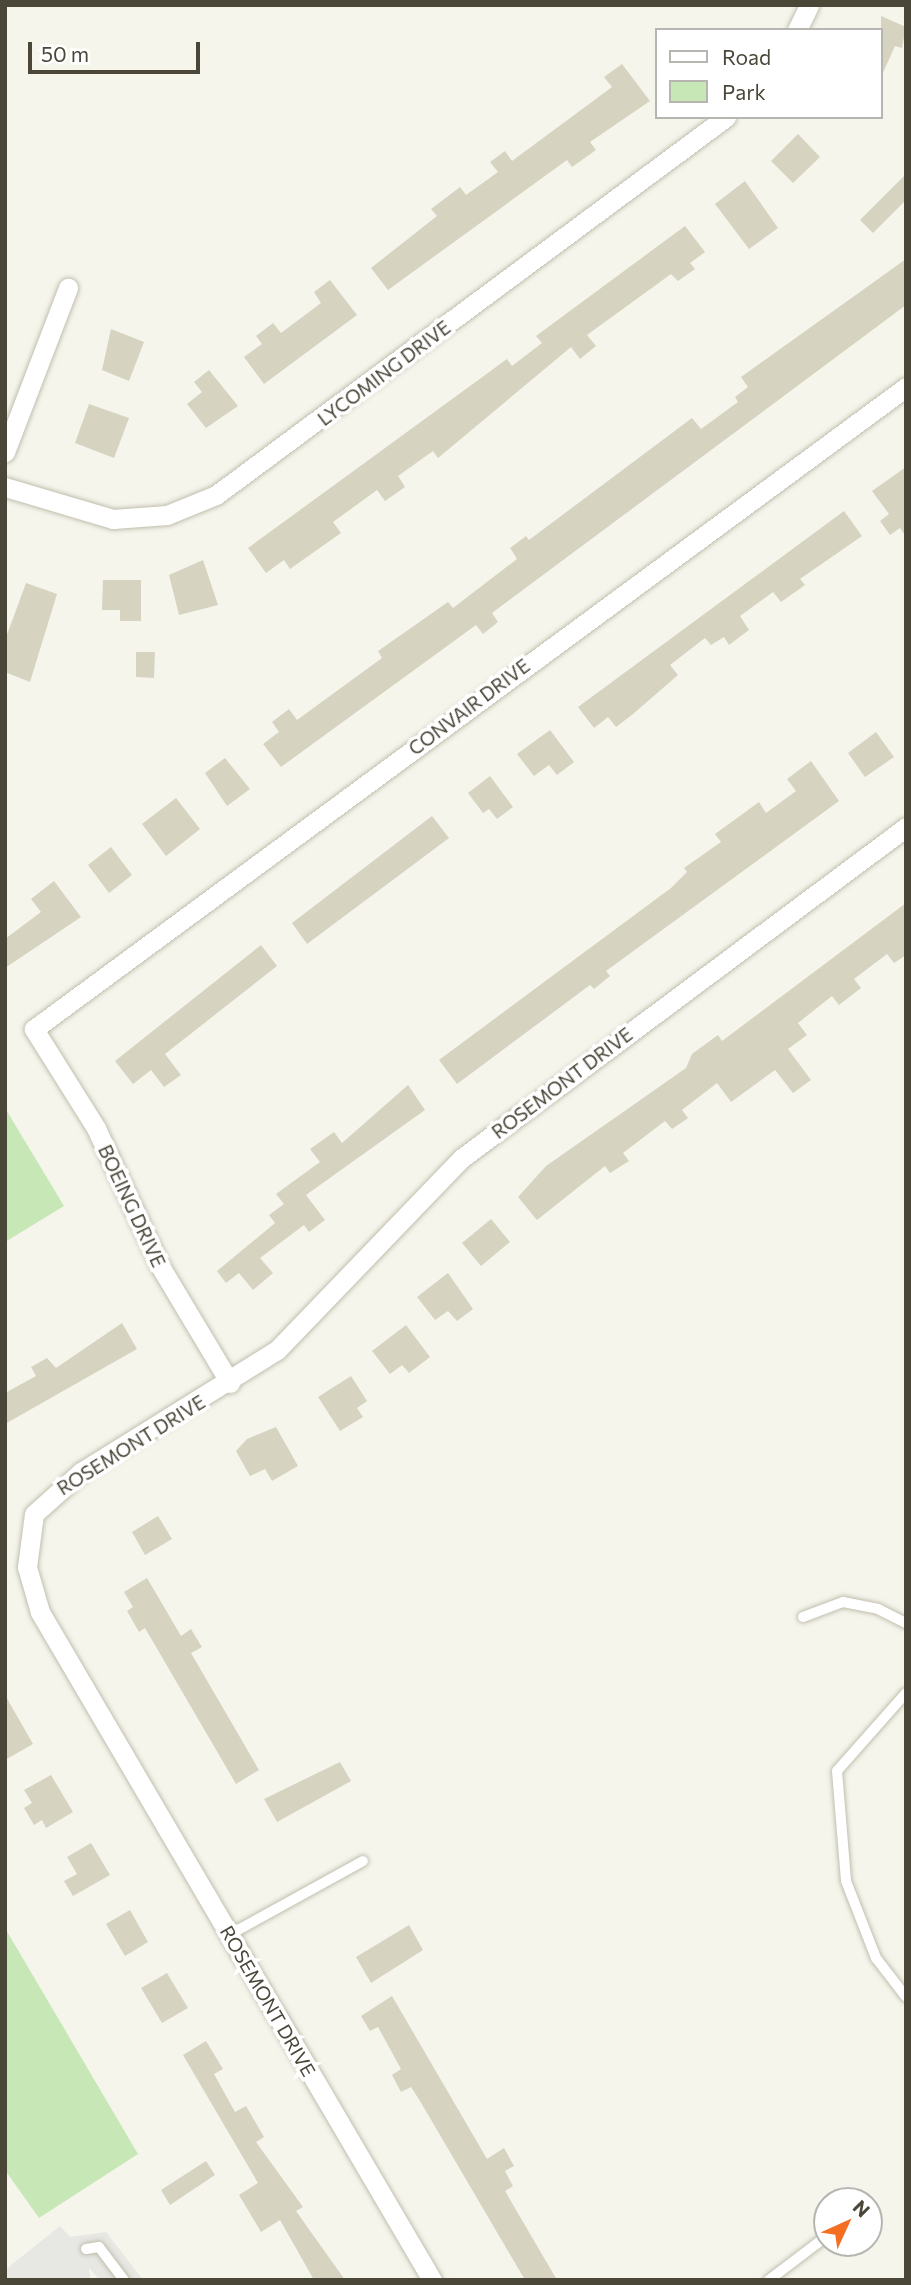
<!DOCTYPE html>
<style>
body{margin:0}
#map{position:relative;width:911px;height:2285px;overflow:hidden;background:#f5f5ec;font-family:Commissioner,sans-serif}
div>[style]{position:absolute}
.green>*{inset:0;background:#c7e8b6}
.parking>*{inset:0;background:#e7e7e3}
.building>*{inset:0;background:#d7d3c1}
.roads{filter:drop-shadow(0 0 2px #c1bfae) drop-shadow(0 0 2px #c1bfae)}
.service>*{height:10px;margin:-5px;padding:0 5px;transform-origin:5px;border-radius:5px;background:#fff}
.minor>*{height:19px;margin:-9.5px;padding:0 9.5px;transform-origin:9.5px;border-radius:9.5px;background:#fff}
span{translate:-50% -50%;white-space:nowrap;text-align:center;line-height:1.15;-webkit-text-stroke:7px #fff;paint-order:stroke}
.street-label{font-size:19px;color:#4a4739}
.frame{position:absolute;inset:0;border:7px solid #4a4739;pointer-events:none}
.legend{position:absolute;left:655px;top:28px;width:228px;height:91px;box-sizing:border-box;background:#fff;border:2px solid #b7b5b0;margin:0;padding:9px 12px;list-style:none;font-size:21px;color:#4a4739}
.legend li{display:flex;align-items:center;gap:14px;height:35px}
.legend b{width:35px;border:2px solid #b7b5b0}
.north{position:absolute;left:813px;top:2187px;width:70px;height:70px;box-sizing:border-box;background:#fff;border:2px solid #b7b5b0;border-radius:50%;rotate:45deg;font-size:19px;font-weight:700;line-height:28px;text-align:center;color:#4a4739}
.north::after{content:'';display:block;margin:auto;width:24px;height:32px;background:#f56f23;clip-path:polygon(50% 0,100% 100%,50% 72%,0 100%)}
.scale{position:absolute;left:28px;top:42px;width:172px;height:32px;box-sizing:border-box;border:4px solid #4a4739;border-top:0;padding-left:9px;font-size:21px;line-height:24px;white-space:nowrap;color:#4a4739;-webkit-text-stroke:5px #fff;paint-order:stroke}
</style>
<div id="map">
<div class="green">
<div style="clip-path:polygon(5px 1108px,64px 1206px,5px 1242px)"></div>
<div style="clip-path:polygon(5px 1928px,138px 2154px,39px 2218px,5px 2170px)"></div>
</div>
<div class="parking">
<div style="clip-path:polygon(60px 2226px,70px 2237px,106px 2232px,143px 2280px,100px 2280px,89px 2268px,90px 2280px,5px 2280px,5px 2270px)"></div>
</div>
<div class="building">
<div style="clip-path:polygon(881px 16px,906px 27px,902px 48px,895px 46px,881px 77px)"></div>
<div style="clip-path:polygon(622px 64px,650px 101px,590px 142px,596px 150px,572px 167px,567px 160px,388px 290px,371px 268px,437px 216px,431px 209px,460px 187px,466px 195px,498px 172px,490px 162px,505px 151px,512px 161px,612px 87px,604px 77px)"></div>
<div style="clip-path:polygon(798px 134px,820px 157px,793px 183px,771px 161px)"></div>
<div style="clip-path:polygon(906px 174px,906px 200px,873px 233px,860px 220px)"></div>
<div style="clip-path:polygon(745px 181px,778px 228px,749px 249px,715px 204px)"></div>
<div style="clip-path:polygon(685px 226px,705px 252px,690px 263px,695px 269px,678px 281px,671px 274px,587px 335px,596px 346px,580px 359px,571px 347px,438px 458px,433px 451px,398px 476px,405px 487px,385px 501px,377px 490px,333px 522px,341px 533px,290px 569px,284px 560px,266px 573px,248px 548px,507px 359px,512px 366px,542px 343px,536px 336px)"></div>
<div style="clip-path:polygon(906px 259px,906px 305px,492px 613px,498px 622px,483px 634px,476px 625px,281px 767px,263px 744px,279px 732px,272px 722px,289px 709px,297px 720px,382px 658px,378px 651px,448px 602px,453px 608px,517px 559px,510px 548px,526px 536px,529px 540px,692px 418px,701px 429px,738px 402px,735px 397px,748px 387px,741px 377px)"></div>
<div style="clip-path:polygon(330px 280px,357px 315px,264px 384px,244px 357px,262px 344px,256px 336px,273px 323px,281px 333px,321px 303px,314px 292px)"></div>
<div style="clip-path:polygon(111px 329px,144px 342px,129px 381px,102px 370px)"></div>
<div style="clip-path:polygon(209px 370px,238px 406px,206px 428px,187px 404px,202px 392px,194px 382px)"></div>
<div style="clip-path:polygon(89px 404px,129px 418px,114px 458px,75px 443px)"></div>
<div style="clip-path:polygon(906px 467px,906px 537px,900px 528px,890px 535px,880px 521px,889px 514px,872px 491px)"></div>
<div style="clip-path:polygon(844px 511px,862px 536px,800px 579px,805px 585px,781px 602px,773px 592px,740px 616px,749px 630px,729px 645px,724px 637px,711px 645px,705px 638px,670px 665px,678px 675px,633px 714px,616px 727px,608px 717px,594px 728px,578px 707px)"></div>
<div style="clip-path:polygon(203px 560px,218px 605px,179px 615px,169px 575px)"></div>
<div style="clip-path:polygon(103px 580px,141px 580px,141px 621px,120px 621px,120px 610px,102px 610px)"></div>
<div style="clip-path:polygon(26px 583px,57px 594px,30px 682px,5px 672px,5px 640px)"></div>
<div style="clip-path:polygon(136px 652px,155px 652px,154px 678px,136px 677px)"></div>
<div style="clip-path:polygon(550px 730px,574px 762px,557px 775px,549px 765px,534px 776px,517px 754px)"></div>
<div style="clip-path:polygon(876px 732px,894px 757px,865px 777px,848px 753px)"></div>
<div style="clip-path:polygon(225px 758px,250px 789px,227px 806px,205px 773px)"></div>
<div style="clip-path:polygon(811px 761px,839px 801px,606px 971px,610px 976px,594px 989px,590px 985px,457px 1084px,439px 1060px,671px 888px,687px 872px,684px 868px,721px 842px,715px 834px,759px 802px,766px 813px,796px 791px,787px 779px)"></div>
<div style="clip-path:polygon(490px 776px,513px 807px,497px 819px,489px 809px,483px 813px,468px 793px)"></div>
<div style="clip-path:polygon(176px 798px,200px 829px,166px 856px,142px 824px)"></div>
<div style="clip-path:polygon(432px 816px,449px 838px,307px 944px,292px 923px)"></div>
<div style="clip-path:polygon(111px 847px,132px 875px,109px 893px,88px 865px)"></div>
<div style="clip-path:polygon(54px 881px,81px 917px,5px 968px,5px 939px,41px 912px,31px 899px)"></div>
<div style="clip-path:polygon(906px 903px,906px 955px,894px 963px,887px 954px,854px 979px,861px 988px,839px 1005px,832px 996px,798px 1023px,807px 1035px,788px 1049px,811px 1080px,793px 1093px,775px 1070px,731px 1102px,717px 1083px,682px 1110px,688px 1118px,672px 1129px,665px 1121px,623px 1153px,629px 1161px,610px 1173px,605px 1166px,537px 1220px,518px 1197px,546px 1166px,686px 1068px,692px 1054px,718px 1035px,722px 1041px)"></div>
<div style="clip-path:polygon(261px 945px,277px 966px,165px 1054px,181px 1075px,164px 1087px,151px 1070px,133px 1084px,115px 1061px)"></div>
<div style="clip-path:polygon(408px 1085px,425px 1110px,306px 1195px,325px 1220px,309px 1232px,304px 1225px,260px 1258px,273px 1273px,253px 1290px,239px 1273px,226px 1283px,217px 1271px,275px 1223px,269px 1215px,284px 1204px,276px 1194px,320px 1162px,310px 1149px,334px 1132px,342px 1143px)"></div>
<div style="clip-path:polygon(491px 1219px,510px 1242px,481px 1266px,462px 1243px)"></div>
<div style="clip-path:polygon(448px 1273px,473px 1309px,457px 1321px,448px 1311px,435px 1320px,417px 1297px)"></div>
<div style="clip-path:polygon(122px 1323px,137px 1349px,5px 1424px,5px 1393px,36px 1376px,31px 1367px,47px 1358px,56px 1368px)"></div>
<div style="clip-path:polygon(406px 1325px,430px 1357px,409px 1373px,402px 1365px,390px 1374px,372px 1351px)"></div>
<div style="clip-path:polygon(351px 1376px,367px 1401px,357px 1408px,363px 1417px,340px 1431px,318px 1397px)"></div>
<div style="clip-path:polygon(276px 1427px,298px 1466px,272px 1481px,265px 1469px,250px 1476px,236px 1451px,247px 1439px)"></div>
<div style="clip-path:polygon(158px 1516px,172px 1539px,145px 1555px,132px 1532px)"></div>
<div style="clip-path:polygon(147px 1578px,181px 1636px,191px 1629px,202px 1647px,191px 1653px,259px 1770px,236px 1784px,145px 1628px,139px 1632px,127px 1611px,133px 1607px,124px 1592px)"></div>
<div style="clip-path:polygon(5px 1695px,33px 1744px,5px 1760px)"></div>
<div style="clip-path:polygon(340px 1762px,351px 1781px,277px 1822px,264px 1799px)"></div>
<div style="clip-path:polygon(51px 1775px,73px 1812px,46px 1828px,42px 1820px,34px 1825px,24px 1808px,32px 1803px,24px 1790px)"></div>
<div style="clip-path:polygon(91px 1843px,110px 1875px,73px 1896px,64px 1881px,77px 1874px,67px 1857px)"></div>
<div style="clip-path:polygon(130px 1910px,148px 1942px,125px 1956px,106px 1924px)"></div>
<div style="clip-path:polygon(409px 1925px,423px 1950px,371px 1983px,356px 1957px)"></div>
<div style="clip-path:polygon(167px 1973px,188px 2008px,162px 2023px,141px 1988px)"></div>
<div style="clip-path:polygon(392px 1996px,487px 2159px,504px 2148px,514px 2166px,505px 2171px,513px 2186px,505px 2191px,557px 2280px,525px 2280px,420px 2101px,411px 2087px,401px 2092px,392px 2075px,401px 2069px,378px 2027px,370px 2031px,361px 2016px)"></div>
<div style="clip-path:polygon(206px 2041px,223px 2069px,214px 2074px,235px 2112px,246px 2106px,264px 2137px,256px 2142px,303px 2207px,296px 2211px,345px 2280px,314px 2280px,280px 2220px,261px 2232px,239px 2195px,258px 2183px,183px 2055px)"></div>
<div style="clip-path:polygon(206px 2161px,215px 2175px,170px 2205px,161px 2190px)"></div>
</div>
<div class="roads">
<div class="service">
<div style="left:803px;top:1617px;width:43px;rotate:-20.6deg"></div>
<div style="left:843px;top:1602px;width:36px;rotate:11deg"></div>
<div style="left:878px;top:1609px;width:31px;rotate:27deg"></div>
<div style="left:906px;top:1693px;width:104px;rotate:131.5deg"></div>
<div style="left:837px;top:1771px;width:110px;rotate:85.3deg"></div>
<div style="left:846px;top:1881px;width:83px;rotate:68.7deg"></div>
<div style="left:876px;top:1958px;width:49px;rotate:52.4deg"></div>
<div style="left:229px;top:1935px;width:153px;rotate:-28.9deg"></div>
<div style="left:86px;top:2249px;width:13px;rotate:-9deg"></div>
<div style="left:99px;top:2247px;width:41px;rotate:52.9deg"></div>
<div style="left:769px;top:2280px;width:73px;rotate:-37.2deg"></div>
</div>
<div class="minor">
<div style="left:797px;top:30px;width:28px;rotate:-64deg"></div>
<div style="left:5px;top:452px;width:176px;rotate:-69deg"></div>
<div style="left:5px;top:487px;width:113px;rotate:16.5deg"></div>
<div style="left:113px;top:519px;width:54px;rotate:-4.2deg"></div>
<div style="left:167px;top:515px;width:53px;rotate:-22.2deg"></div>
<div style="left:216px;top:495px;width:635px;rotate:-36.54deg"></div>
<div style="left:230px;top:1383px;width:136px;rotate:-120.9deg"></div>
<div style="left:160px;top:1266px;width:152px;rotate:-114.9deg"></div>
<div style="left:96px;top:1128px;width:117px;rotate:-122.1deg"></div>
<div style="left:34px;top:1029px;width:1083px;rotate:-36.36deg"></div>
<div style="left:432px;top:2280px;width:775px;rotate:-120.41deg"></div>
<div style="left:40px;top:1612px;width:47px;rotate:-106.1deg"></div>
<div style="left:27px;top:1567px;width:53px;rotate:-82.5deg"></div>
<div style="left:34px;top:1514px;width:63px;rotate:-41.8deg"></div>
<div style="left:81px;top:1472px;width:231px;rotate:-31.9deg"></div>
<div style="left:277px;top:1350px;width:267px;rotate:-46.1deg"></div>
<div style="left:462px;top:1158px;width:554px;rotate:-36.7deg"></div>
</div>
</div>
<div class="street-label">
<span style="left:384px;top:373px;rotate:-37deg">LYCOMING DRIVE</span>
<span style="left:469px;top:707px;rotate:-37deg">CONVAIR DRIVE</span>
<span style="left:562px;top:1083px;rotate:-37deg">ROSEMONT DRIVE</span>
<span style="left:132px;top:1206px;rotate:65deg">BOEING DRIVE</span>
<span style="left:131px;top:1445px;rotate:-32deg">ROSEMONT DRIVE</span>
<span style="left:268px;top:2001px;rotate:60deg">ROSEMONT DRIVE</span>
</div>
<div class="frame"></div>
<ul class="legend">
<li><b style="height:9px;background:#fff"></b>Road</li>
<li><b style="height:19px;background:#c7e8b6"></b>Park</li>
</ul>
<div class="north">N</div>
<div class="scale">50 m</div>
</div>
